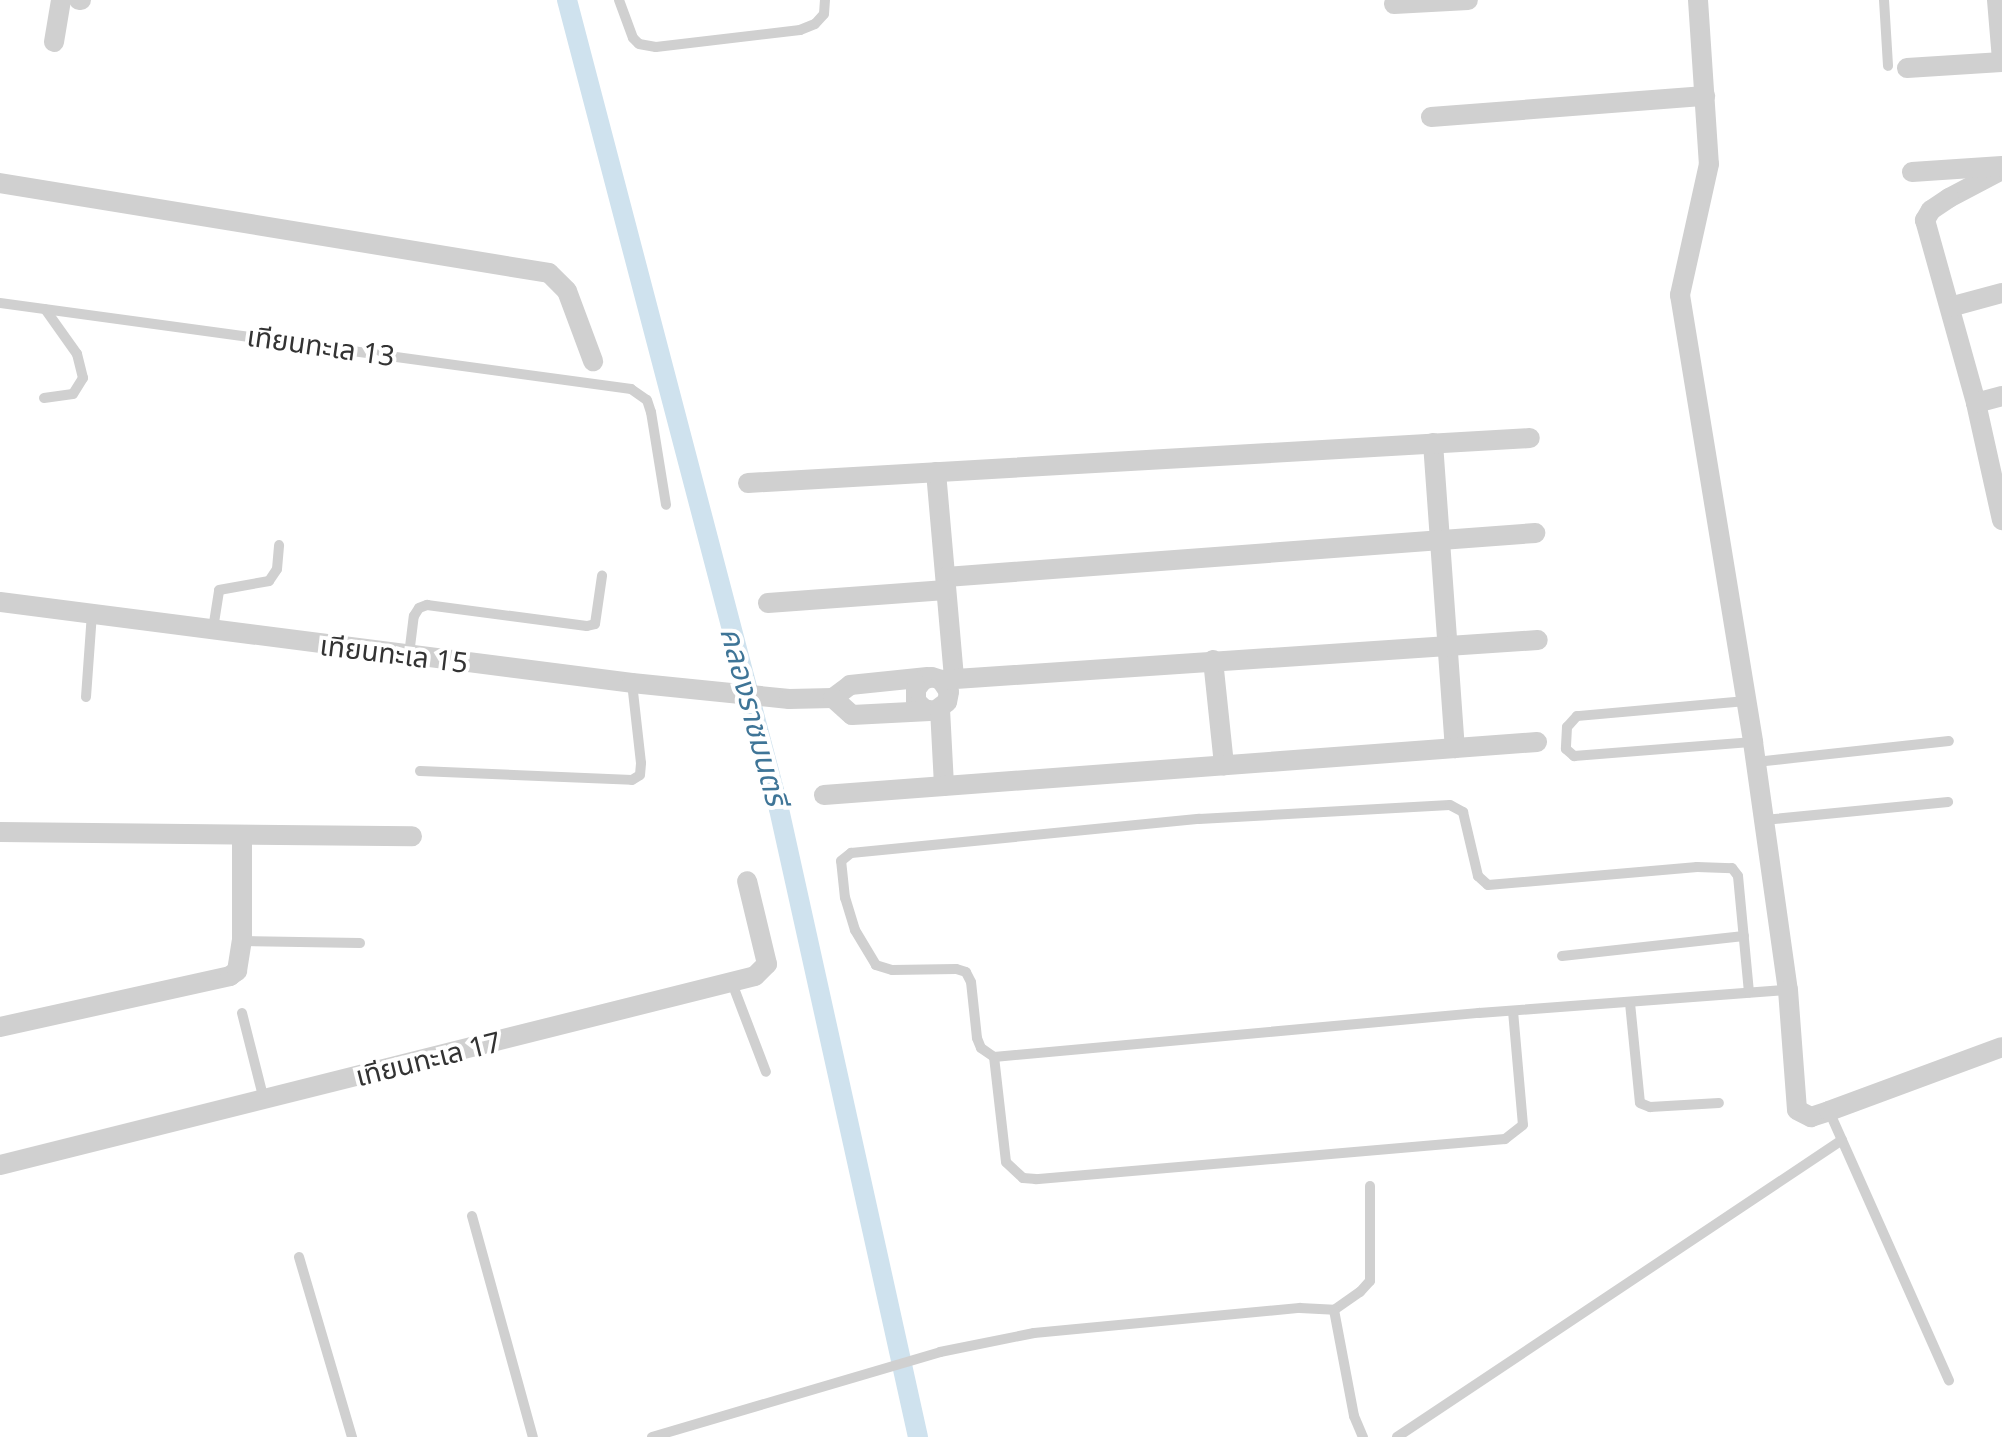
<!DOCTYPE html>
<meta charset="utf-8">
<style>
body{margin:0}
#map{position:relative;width:2002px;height:1437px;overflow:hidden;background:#fff;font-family:"Noto Sans","Noto Sans Thai",sans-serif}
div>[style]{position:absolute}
.canal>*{height:20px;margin:-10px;padding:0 10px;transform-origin:10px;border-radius:10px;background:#cfe2ee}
.lane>*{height:10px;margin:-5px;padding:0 5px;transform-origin:5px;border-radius:5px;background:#d0d0d0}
.street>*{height:20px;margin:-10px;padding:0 10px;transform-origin:10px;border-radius:10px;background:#d0d0d0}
span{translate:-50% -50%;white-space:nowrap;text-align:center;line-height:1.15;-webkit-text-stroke:8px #fff;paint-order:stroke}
.street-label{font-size:28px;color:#333}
.water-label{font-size:30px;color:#3f7597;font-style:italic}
</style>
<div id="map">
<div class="canal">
<div style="left:567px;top:0;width:836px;rotate:75.32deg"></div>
<div style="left:779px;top:809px;width:643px;rotate:77.52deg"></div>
</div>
<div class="lane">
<div style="left:619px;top:0;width:40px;rotate:69.8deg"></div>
<div style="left:633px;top:38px;width:8px;rotate:45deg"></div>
<div style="left:639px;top:44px;width:17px;rotate:10deg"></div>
<div style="left:656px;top:47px;width:145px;rotate:-6.7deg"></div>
<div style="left:800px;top:30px;width:16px;rotate:-22deg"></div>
<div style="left:815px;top:24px;width:13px;rotate:-48deg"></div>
<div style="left:824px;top:14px;width:14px;rotate:-86deg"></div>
<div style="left:1884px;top:0;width:66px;rotate:86.5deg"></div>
<div style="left:0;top:303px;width:637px;rotate:7.76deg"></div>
<div style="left:631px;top:389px;width:19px;rotate:35deg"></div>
<div style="left:647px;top:400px;width:13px;rotate:72deg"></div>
<div style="left:651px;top:412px;width:94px;rotate:80.8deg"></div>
<div style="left:44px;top:398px;width:29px;rotate:-8deg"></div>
<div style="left:73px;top:394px;width:19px;rotate:-58deg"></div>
<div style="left:83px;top:378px;width:25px;rotate:-104deg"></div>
<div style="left:77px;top:354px;width:55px;rotate:-125.4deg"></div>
<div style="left:213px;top:629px;width:39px;rotate:-81deg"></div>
<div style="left:219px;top:590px;width:51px;rotate:-10.2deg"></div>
<div style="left:269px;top:581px;width:14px;rotate:-56deg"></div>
<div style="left:277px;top:569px;width:24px;rotate:-85deg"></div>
<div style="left:409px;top:655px;width:39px;rotate:-83deg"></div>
<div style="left:414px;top:616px;width:9px;rotate:-58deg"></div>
<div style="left:419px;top:608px;width:9px;rotate:-21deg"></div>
<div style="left:427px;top:605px;width:161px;rotate:7.5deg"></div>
<div style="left:587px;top:626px;width:8px;rotate:-14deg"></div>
<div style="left:595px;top:624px;width:49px;rotate:-81.7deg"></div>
<div style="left:86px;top:697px;width:83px;rotate:-85.9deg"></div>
<div style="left:1746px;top:701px;width:170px;rotate:174.9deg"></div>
<div style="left:1577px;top:716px;width:15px;rotate:132deg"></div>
<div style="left:1567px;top:727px;width:22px;rotate:93deg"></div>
<div style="left:1566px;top:749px;width:11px;rotate:41deg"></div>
<div style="left:1574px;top:756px;width:180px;rotate:-4.5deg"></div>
<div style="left:1756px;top:762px;width:194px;rotate:-6.2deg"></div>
<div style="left:420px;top:771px;width:212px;rotate:2.4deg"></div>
<div style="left:632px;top:780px;width:9px;rotate:-32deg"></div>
<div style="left:640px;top:775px;width:12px;rotate:-85deg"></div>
<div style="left:641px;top:763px;width:81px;rotate:-96.4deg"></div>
<div style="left:1764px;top:820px;width:185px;rotate:-5.6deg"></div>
<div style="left:242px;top:941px;width:118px;rotate:1deg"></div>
<div style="left:1562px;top:956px;width:183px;rotate:-6.3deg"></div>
<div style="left:732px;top:983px;width:95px;rotate:69.1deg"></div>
<div style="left:1630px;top:1003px;width:100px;rotate:84.3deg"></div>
<div style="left:1640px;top:1103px;width:11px;rotate:22deg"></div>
<div style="left:1650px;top:1107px;width:69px;rotate:-3.3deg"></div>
<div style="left:1513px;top:1011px;width:114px;rotate:85deg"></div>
<div style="left:1523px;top:1125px;width:23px;rotate:142deg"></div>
<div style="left:1505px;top:1139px;width:471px;rotate:175.1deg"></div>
<div style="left:1036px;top:1179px;width:13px;rotate:-176deg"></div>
<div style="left:1023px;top:1178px;width:23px;rotate:-137deg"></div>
<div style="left:1006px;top:1162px;width:106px;rotate:-96.5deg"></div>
<div style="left:994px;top:1057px;width:487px;rotate:-5.2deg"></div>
<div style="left:1479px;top:1013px;width:310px;rotate:-4.3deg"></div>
<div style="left:242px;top:1013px;width:90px;rotate:75.8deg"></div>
<div style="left:994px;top:1057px;width:16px;rotate:-145deg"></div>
<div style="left:981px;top:1048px;width:11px;rotate:-112deg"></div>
<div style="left:977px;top:1038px;width:56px;rotate:-96.1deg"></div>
<div style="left:971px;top:982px;width:11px;rotate:-117deg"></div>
<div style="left:966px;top:972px;width:10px;rotate:-163deg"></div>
<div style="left:956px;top:969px;width:64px;rotate:179.1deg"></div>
<div style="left:892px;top:970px;width:17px;rotate:-163deg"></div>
<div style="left:876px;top:965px;width:41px;rotate:-121deg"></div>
<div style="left:855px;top:930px;width:34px;rotate:-107deg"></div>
<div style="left:845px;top:898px;width:37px;rotate:-96deg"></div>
<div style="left:841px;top:861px;width:13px;rotate:-39deg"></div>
<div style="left:851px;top:853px;width:350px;rotate:-5.6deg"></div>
<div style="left:1199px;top:819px;width:251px;rotate:-3.2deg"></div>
<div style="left:1450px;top:805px;width:15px;rotate:28deg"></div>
<div style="left:1463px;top:812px;width:66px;rotate:76.8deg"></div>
<div style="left:1478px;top:876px;width:13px;rotate:42deg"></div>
<div style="left:1488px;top:885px;width:210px;rotate:-4.9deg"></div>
<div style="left:1697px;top:867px;width:35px;rotate:2deg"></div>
<div style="left:1732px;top:868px;width:10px;rotate:53deg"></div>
<div style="left:1738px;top:876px;width:117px;rotate:84.6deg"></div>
<div style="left:1829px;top:1111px;width:295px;rotate:66deg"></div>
<div style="left:472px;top:1216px;width:229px;rotate:74.6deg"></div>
<div style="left:299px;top:1257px;width:188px;rotate:73.6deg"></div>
<div style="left:1334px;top:1310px;width:32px;rotate:-35deg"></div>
<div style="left:1360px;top:1292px;width:15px;rotate:-48deg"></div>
<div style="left:1370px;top:1281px;width:95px;rotate:-90deg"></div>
<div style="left:652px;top:1437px;width:300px;rotate:-16.4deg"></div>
<div style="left:940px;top:1352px;width:96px;rotate:-11.4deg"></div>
<div style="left:1034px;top:1333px;width:267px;rotate:-5.4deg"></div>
<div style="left:1300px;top:1308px;width:34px;rotate:3deg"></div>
<div style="left:1334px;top:1310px;width:108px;rotate:79.3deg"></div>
<div style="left:1354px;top:1416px;width:23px;rotate:67deg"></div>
<div style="left:1397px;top:1437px;width:535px;rotate:-33.72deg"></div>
</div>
<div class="street">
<div style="left:79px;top:0;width:2px"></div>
<div style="left:1698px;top:0;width:164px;rotate:86.2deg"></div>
<div style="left:1709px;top:164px;width:134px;rotate:102.5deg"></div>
<div style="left:1680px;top:295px;width:453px;rotate:80.7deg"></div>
<div style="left:1753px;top:742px;width:250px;rotate:82deg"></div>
<div style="left:1788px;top:990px;width:120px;rotate:85.7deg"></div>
<div style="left:1797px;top:1110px;width:16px;rotate:27deg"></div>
<div style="left:1811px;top:1117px;width:19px;rotate:-18deg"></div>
<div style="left:1829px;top:1111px;width:184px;rotate:-20.3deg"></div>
<div style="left:1997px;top:0;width:60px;rotate:85.2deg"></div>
<div style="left:1394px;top:4px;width:74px;rotate:-3.1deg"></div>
<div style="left:54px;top:42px;width:43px;rotate:-80.5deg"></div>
<div style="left:1907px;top:68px;width:95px;rotate:-3.6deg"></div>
<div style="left:1431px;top:117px;width:275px;rotate:-4.4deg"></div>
<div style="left:2002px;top:170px;width:60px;rotate:152.2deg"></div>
<div style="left:1949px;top:198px;width:22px;rotate:146deg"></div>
<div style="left:1931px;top:210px;width:12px;rotate:121deg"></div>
<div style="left:1925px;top:220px;width:190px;rotate:74.4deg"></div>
<div style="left:1976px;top:403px;width:120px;rotate:77.5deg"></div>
<div style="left:1912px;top:172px;width:90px;rotate:-3.8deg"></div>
<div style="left:0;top:183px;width:556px;rotate:9.31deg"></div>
<div style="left:549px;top:273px;width:25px;rotate:45deg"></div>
<div style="left:567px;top:291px;width:75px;rotate:69.6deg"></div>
<div style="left:1950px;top:307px;width:54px;rotate:-15.1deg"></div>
<div style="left:1976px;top:403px;width:27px;rotate:-15deg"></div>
<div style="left:1433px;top:443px;width:306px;rotate:85.9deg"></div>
<div style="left:936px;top:472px;width:207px;rotate:85deg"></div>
<div style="left:748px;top:483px;width:783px;rotate:-3.29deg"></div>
<div style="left:946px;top:577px;width:591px;rotate:-4.27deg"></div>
<div style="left:0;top:602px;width:637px;rotate:7.3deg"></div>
<div style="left:632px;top:683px;width:158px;rotate:5.8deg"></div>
<div style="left:789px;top:699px;width:44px;rotate:-1.3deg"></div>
<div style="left:833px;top:698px;width:21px;rotate:-37deg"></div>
<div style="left:850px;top:685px;width:78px;rotate:-5.9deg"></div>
<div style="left:768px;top:603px;width:178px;rotate:-4.2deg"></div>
<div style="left:1213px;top:660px;width:106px;rotate:84deg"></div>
<div style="left:941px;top:680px;width:14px;rotate:56deg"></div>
<div style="left:949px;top:692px;width:10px;rotate:101deg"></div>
<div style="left:947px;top:702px;width:15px;rotate:143deg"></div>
<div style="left:935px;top:711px;width:11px;rotate:-170deg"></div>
<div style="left:924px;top:709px;width:11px;rotate:-135deg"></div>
<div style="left:916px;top:701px;width:12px;rotate:-90deg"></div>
<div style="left:916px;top:689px;width:11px;rotate:-52deg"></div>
<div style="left:923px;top:680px;width:9px;rotate:-18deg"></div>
<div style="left:932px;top:677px;width:9px;rotate:18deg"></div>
<div style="left:941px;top:680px;width:598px;rotate:-3.83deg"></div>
<div style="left:833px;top:698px;width:25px;rotate:42deg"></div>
<div style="left:852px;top:715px;width:78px;rotate:-2.9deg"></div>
<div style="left:940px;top:709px;width:77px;rotate:87deg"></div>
<div style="left:824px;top:795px;width:715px;rotate:-4.25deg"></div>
<div style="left:0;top:832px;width:412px;rotate:0.6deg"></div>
<div style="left:0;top:1027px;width:236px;rotate:-12.5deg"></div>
<div style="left:230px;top:976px;width:9px;rotate:-36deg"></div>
<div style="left:237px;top:971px;width:30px;rotate:-81deg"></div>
<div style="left:242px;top:941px;width:106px;rotate:-90deg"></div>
<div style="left:0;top:1165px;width:778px;rotate:-14.05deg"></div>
<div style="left:755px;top:976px;width:17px;rotate:-45deg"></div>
<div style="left:767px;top:964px;width:85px;rotate:-103.5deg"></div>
</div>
<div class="street-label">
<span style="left:321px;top:345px;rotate:8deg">เทียนทะเล 13</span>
<span style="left:394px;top:653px;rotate:7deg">เทียนทะเล 15</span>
<span style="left:428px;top:1058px;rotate:-14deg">เทียนทะเล 17</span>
</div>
<div class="water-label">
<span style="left:754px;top:716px;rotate:75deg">คลองราชมนตรี</span>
</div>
</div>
